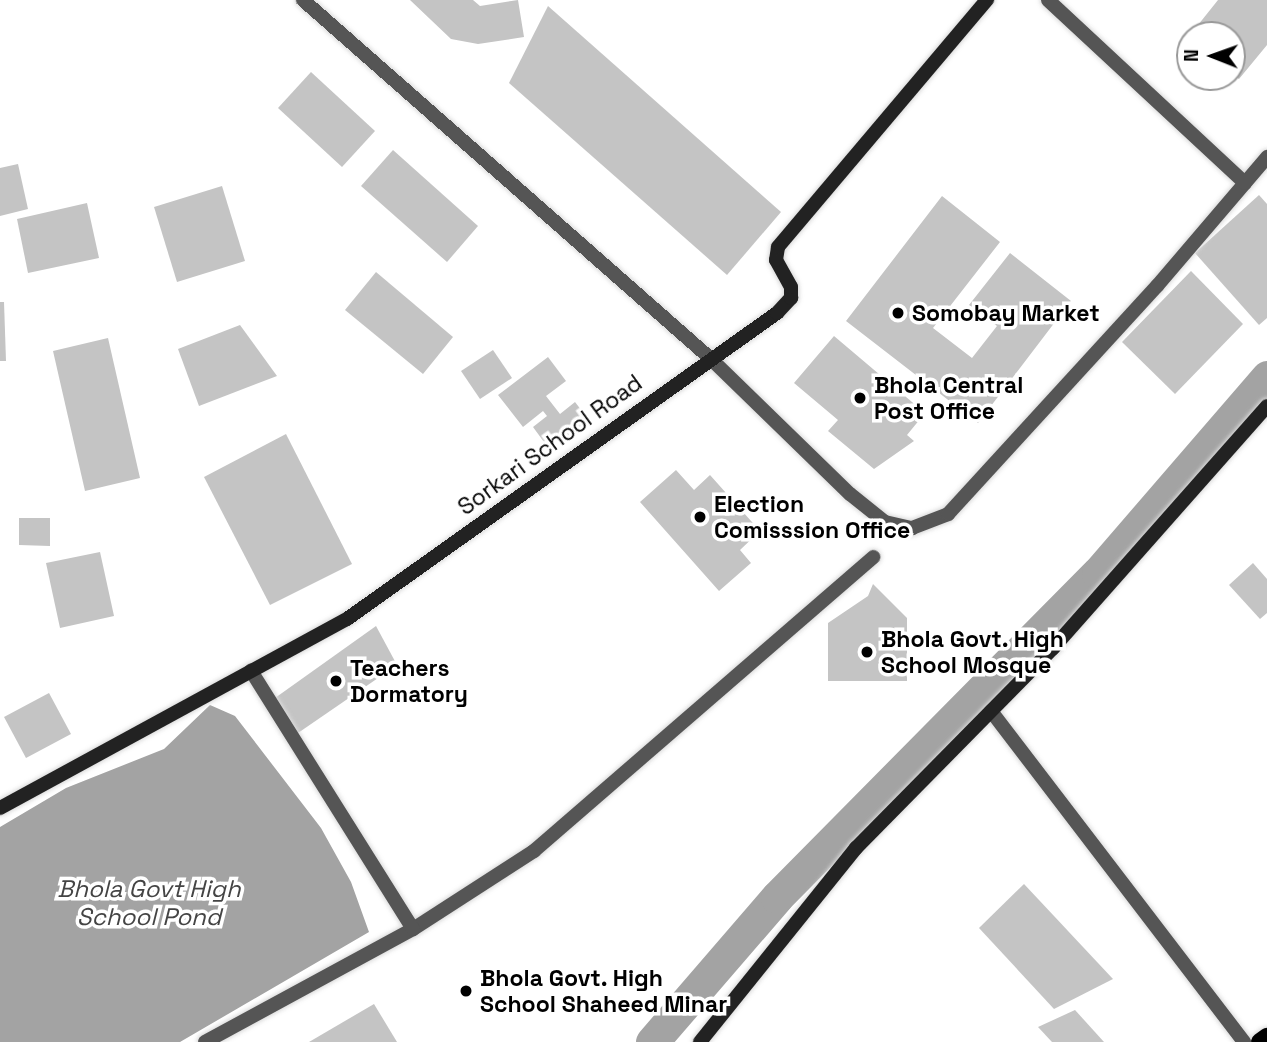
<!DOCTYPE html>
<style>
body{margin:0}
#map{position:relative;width:1267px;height:1042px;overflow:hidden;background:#fff;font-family:"Space Grotesk",sans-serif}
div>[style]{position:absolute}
.water>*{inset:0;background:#a3a3a3}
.canal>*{height:33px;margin:-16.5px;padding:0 16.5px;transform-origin:16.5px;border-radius:16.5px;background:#a3a3a3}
.building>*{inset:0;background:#c4c4c4}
.roads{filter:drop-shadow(0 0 2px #dbdbdb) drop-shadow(0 0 2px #dbdbdb)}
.street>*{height:14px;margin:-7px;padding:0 7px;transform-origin:7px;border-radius:7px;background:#555}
.secondary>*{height:14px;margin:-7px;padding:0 7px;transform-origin:7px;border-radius:7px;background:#222}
.primary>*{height:18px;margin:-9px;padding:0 9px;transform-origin:9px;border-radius:9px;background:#000}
.dots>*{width:19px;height:19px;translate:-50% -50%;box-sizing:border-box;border:4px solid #fff;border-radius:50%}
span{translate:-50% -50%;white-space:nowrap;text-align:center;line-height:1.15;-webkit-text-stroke:7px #fff;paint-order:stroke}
.poi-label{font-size:23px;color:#000;font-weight:700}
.left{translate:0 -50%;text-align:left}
.street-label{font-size:23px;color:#000}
.water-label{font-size:24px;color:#444;font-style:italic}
.north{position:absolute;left:1176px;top:21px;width:70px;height:70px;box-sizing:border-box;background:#fff;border:2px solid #999;border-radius:50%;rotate:271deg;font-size:19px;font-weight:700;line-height:28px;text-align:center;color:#000}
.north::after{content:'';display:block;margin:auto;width:24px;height:32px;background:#000;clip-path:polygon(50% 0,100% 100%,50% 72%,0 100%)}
</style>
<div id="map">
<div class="water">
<div style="clip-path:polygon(210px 705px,235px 716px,321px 828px,351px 882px,369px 932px,180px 1042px,0 1042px,0 827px,66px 788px,164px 749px)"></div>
</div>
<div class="canal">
<div style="left:652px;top:1042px;width:191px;rotate:-49.2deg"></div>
<div style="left:777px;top:897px;width:456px;rotate:-45.3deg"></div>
<div style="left:1098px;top:573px;width:259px;rotate:-49.2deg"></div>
</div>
<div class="building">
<div style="clip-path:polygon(410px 0,473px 0,480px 6px,518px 0,524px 37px,478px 44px,451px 39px)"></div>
<div style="clip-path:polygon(1218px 0,1267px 0,1267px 45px,1239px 79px,1232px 74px,1232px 35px,1190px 35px)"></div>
<div style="clip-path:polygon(548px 6px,781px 212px,727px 275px,509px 83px)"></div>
<div style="clip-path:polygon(311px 72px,375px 131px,342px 167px,278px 108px)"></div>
<div style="clip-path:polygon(393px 150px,478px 226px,447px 262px,361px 186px)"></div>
<div style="clip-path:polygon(18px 164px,28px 209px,0 216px,0 168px)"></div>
<div style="clip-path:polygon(222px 186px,245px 261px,177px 282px,154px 207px)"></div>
<div style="clip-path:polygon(1259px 195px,1267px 204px,1267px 318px,1259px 325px,1195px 253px)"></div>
<div style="clip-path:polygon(942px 196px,1000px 242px,933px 328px,972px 358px,997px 326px,969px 305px,1010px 253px,1071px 301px,978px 423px,846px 321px)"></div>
<div style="clip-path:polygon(87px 203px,99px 258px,28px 273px,17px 219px)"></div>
<div style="clip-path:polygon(1191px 271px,1243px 324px,1175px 394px,1122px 342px)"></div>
<div style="clip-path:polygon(376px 272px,453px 337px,423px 374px,345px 310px)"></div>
<div style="clip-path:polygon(0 302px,4px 302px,6px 361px,0 361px)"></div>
<div style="clip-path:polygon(240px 325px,277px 376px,199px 406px,178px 349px)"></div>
<div style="clip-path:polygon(834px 336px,925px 413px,907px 435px,914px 441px,874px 469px,828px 431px,838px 420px,794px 383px)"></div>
<div style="clip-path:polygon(108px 338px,140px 478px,85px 491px,53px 351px)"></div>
<div style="clip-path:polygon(493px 350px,512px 378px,480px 399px,461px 371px)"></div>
<div style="clip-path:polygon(548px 357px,566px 381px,546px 396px,560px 414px,575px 402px,592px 424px,552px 453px,533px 427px,547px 416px,543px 411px,523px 427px,498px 395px)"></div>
<div style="clip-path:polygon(286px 434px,352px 564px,270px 605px,204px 477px)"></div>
<div style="clip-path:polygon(676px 470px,694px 490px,710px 475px,760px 531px,740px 550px,751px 563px,719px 591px,640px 502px)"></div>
<div style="clip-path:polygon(19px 518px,50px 518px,50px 546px,19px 545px)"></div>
<div style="clip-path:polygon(100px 552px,114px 616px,60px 628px,46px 563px)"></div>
<div style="clip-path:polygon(1253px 563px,1267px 579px,1267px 613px,1260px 619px,1229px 585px)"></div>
<div style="clip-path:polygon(873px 584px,907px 618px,907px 681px,828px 681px,828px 623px,868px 596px)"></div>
<div style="clip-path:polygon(376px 626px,397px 665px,298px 733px,275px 698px)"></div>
<div style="clip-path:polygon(49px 693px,71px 734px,26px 758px,4px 717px)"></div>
<div style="clip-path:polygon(1024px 884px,1113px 979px,1054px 1009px,979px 928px)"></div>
<div style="clip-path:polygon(374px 1004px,397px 1042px,309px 1042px)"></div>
<div style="clip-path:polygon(1075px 1010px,1104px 1042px,1052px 1042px,1038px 1027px)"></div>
</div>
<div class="roads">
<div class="street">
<div style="left:303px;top:0;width:542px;rotate:41.34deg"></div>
<div style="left:710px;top:358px;width:195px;rotate:44.2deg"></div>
<div style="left:850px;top:494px;width:45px;rotate:38.7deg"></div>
<div style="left:885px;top:522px;width:28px;rotate:13deg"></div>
<div style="left:912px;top:528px;width:39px;rotate:-21deg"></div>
<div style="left:948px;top:514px;width:309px;rotate:-47.5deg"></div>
<div style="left:1157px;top:286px;width:170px;rotate:-49.5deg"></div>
<div style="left:1048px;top:0;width:269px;rotate:42.9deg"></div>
<div style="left:991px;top:711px;width:417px;rotate:52.6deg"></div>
<div style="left:413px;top:929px;width:144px;rotate:-32.8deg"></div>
<div style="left:534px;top:851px;width:449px;rotate:-40.9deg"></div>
<div style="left:205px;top:1042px;width:237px;rotate:-28.5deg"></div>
<div style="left:413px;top:929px;width:305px;rotate:-122.1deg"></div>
</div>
<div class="secondary">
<div style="left:0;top:808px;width:395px;rotate:-28.6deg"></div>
<div style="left:347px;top:619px;width:528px;rotate:-35.44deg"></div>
<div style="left:777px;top:313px;width:21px;rotate:-47deg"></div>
<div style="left:791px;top:298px;width:11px;rotate:-90deg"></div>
<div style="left:791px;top:287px;width:31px;rotate:-119deg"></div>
<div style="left:776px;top:260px;width:13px;rotate:-81deg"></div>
<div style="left:778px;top:247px;width:324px;rotate:-49.8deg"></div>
<div style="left:700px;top:1042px;width:249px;rotate:-51.2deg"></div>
<div style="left:856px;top:848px;width:281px;rotate:-45.4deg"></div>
<div style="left:1053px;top:648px;width:323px;rotate:-48.5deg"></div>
</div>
<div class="primary">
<div style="left:1260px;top:1042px;width:9px;rotate:-36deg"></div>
</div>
</div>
<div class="dots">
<div style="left:898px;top:313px;background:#000"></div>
<div style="left:860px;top:398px;background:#000"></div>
<div style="left:700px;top:517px;background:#000"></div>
<div style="left:867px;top:652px;background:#000"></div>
<div style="left:336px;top:681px;background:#000"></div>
<div style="left:466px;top:991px;background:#000"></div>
</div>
<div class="poi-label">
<span class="left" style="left:912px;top:313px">Somobay Market</span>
<span class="left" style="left:874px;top:398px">Bhola Central<br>Post Office</span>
<span class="left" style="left:714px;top:517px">Election<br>Comisssion Office</span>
<span class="left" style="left:881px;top:652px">Bhola Govt. High<br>School Mosque</span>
<span class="left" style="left:350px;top:681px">Teachers<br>Dormatory</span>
<span class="left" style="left:480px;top:991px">Bhola Govt. High<br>School Shaheed Minar</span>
</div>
<div class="street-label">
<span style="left:550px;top:445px;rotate:-36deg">Sorkari School Road</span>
</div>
<div class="water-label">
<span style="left:149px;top:903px">Bhola Govt High<br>School Pond</span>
</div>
<div class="north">N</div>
</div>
